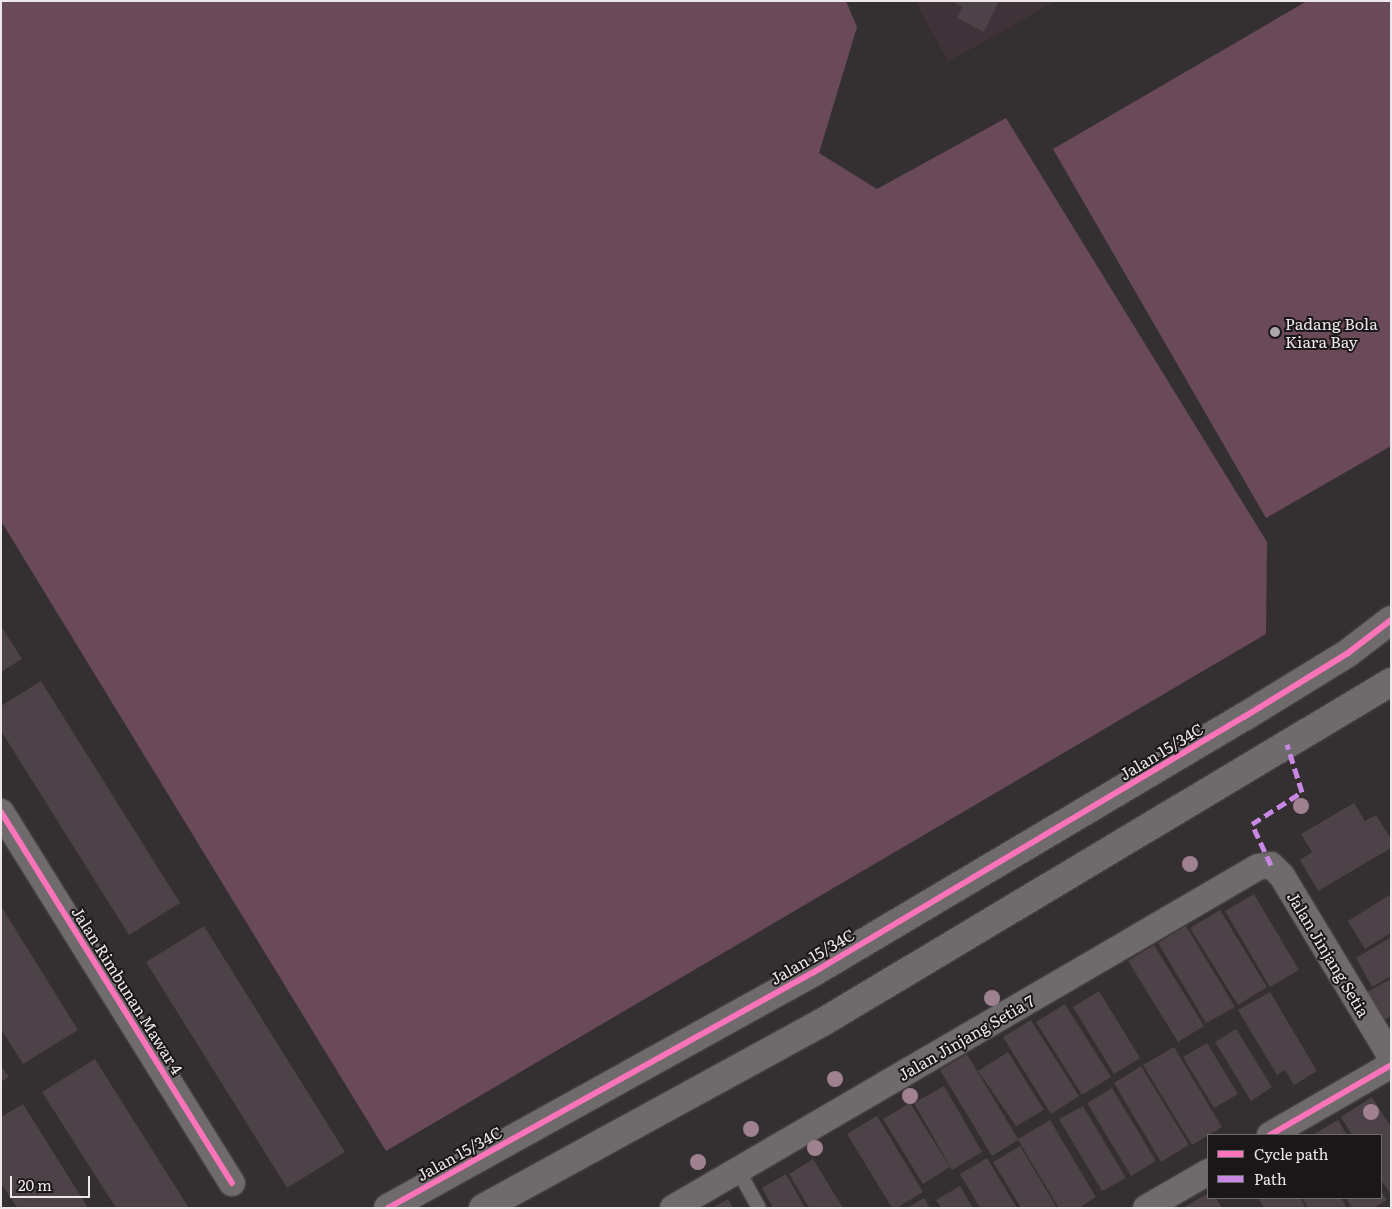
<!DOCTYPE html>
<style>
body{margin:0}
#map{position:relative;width:1392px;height:1209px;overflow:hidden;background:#342f31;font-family:Literata,serif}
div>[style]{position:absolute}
.built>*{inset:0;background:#3f3238}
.green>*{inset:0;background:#6a4959}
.building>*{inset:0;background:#4c4247}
.roads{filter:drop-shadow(0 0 1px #524d4f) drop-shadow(0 0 1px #524d4f)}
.service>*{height:14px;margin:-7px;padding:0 7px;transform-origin:7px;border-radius:7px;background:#6f6a6c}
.minor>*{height:26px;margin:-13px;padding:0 13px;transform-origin:13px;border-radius:13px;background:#6f6a6c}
.tertiary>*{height:28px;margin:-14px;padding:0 14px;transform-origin:14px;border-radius:14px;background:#6f6a6c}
.quiet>*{height:5px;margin-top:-2.5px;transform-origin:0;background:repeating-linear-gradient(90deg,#c787e3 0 10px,transparent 0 15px)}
.cycleway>*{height:6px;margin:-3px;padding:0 3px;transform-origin:3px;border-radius:3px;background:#fb73b8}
.trees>*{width:16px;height:16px;margin:-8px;border-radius:50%;background:#9f818f}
.dots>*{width:14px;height:14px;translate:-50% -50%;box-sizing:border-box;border:2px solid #1b1618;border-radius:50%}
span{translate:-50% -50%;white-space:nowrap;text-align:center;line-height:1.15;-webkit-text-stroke:4px #1b1618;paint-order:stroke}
.poi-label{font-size:16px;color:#ede7e9}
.left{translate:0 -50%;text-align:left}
.street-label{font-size:16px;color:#ede7e9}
.frame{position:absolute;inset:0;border:2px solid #ede7e9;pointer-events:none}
.legend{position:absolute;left:1207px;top:1134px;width:175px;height:65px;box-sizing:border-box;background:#1b1618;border:1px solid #6f6a6c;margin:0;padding:6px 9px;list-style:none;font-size:15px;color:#ede7e9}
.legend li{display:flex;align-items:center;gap:10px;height:25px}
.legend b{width:25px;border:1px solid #6f6a6c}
.scale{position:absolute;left:10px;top:1176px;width:80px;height:22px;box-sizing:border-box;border:2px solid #ede7e9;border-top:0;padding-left:6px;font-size:15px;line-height:18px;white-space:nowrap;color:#ede7e9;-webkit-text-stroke:4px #1b1618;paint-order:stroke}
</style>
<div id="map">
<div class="built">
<div style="clip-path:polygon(915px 1px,1056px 1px,948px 62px)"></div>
</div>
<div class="green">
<div style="clip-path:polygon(1px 1px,846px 1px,857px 27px,819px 153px,877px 189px,1006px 118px,1267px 542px,1266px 634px,386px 1151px,1px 521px)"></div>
<div style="clip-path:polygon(1307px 1px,1391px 1px,1391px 446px,1266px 518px,1053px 149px)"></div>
</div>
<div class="building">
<div style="clip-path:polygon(952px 1px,999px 1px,984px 32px,957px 18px,962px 7px)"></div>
<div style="clip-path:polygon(1px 626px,22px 659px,1px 672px)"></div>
<div style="clip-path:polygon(41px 681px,180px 903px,129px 935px,1px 731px,1px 706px)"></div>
<div style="clip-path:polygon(1354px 803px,1365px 821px,1376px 815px,1391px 839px,1391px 848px,1318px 891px,1300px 860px,1312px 852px,1301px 834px)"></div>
<div style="clip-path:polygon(1254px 894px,1299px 970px,1270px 987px,1225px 911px)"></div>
<div style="clip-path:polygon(1391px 894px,1391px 933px,1365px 949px,1348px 921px)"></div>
<div style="clip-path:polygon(1px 906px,78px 1030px,23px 1064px,1px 1029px)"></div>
<div style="clip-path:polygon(1220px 910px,1267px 987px,1238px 1005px,1190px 928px)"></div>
<div style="clip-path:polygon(204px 926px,345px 1152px,287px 1188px,146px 962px)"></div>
<div style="clip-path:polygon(1186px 926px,1235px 1007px,1206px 1023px,1158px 943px)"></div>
<div style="clip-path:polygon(1391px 937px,1391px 976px,1372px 987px,1356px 958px)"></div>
<div style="clip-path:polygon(1154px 945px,1204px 1026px,1178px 1042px,1128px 961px)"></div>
<div style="clip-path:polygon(1391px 979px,1391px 1016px,1383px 1020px,1367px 992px)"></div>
<div style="clip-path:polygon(1099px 991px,1140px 1058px,1114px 1074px,1073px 1007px)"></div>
<div style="clip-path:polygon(1270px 992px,1317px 1071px,1294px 1085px,1285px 1070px,1277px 1075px,1238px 1010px)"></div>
<div style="clip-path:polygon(1065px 1004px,1111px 1077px,1082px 1095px,1036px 1022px)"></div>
<div style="clip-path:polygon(1031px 1020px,1079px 1096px,1051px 1114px,1003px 1037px)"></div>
<div style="clip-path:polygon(1236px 1029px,1272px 1087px,1251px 1101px,1215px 1042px)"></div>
<div style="clip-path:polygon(1207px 1043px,1238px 1094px,1214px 1108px,1183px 1057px)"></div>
<div style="clip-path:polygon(1174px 1047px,1222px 1127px,1192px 1145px,1143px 1065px)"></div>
<div style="clip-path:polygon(1008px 1052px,1044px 1110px,1016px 1126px,978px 1071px)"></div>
<div style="clip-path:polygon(967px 1054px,1018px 1139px,1050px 1120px,1096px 1197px,1079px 1208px,1059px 1208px,1018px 1140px,992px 1156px,940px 1070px)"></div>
<div style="clip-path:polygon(95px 1059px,122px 1102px,189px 1208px,116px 1208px,42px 1092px)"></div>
<div style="clip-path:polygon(1px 1066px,9px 1077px,1px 1082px)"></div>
<div style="clip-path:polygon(1141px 1066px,1189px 1145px,1161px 1162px,1114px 1083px)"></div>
<div style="clip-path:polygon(944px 1086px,982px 1152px,952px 1170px,914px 1103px)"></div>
<div style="clip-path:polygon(1112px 1088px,1156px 1161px,1131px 1176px,1087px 1103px)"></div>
<div style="clip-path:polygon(1372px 1097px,1391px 1127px,1391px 1195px,1381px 1180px,1381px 1135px,1352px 1135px,1341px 1117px)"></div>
<div style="clip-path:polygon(910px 1103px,950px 1167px,923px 1184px,883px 1119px)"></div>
<div style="clip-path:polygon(23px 1104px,50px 1147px,88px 1208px,17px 1208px,1px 1183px,1px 1117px)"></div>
<div style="clip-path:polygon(1083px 1106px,1126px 1178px,1102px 1191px,1059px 1119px)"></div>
<div style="clip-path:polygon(877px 1116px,923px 1192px,897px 1208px,892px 1208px,847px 1134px)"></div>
<div style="clip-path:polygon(1338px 1120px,1347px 1135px,1312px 1135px)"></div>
<div style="clip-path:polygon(1020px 1146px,1057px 1208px,1021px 1208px,993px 1162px)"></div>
<div style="clip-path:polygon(987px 1158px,1017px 1208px,980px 1208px,960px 1174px)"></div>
<div style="clip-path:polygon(813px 1159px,843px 1208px,809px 1208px,789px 1174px)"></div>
<div style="clip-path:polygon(786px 1174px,805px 1208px,773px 1208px,762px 1188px)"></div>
<div style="clip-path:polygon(960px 1186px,973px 1208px,941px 1208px,936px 1200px)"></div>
<div style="clip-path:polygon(1381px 1191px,1387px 1200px,1374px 1208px,1352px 1208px,1346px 1198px,1381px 1198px)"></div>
<div style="clip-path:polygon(1208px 1193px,1208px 1198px,1216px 1198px,1222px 1208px,1183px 1208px)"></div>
<div style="clip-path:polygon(924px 1198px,930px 1208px,907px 1208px)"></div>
<div style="clip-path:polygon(1258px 1198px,1300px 1198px,1306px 1208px,1264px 1208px)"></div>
<div style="clip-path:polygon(1302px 1198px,1341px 1198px,1347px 1208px,1308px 1208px)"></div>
<div style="clip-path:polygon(728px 1199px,733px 1208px,712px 1208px)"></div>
</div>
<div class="roads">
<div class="service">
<div style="left:738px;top:1170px;width:43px;rotate:61.1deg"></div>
</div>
<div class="minor">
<div style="left:1px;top:812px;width:437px;rotate:58.1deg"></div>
<div style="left:1270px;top:1135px;width:140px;rotate:-30deg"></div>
<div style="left:673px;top:1208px;width:677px;rotate:-30.24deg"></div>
<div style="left:1258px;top:867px;width:13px;rotate:-9deg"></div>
<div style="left:1271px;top:865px;width:16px;rotate:45deg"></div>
<div style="left:1282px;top:876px;width:211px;rotate:58.9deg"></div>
<div style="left:1146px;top:1208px;width:72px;rotate:-30.1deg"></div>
</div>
<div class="tertiary">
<div style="left:388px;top:1208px;width:487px;rotate:-29deg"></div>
<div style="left:814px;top:972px;width:500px;rotate:-30.7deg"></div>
<div style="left:1244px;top:717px;width:122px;rotate:-31.6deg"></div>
<div style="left:1348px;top:653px;width:54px;rotate:-37.5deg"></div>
<div style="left:483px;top:1208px;width:388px;rotate:-28.7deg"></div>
<div style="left:823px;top:1022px;width:662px;rotate:-30.9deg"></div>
</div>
</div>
<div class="quiet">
<div style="left:1271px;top:865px;width:45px;rotate:-114.9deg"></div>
<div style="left:1252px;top:824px;width:59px;rotate:-32.6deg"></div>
<div style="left:1302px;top:792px;width:50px;rotate:-107.4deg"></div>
</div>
<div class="cycleway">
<div style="left:1px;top:812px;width:437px;rotate:58.1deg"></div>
<div style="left:1270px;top:1135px;width:140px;rotate:-30deg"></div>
<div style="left:388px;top:1208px;width:487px;rotate:-29deg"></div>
<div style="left:814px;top:972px;width:500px;rotate:-30.7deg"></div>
<div style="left:1244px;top:717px;width:122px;rotate:-31.6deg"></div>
<div style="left:1348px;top:653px;width:54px;rotate:-37.5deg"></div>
</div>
<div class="trees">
<div style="left:1301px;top:806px"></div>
<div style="left:1190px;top:864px"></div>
<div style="left:992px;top:998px"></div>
<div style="left:835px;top:1079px"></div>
<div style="left:910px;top:1096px"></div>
<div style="left:1371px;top:1112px"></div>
<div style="left:751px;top:1129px"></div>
<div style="left:815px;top:1148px"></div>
<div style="left:698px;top:1162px"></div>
</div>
<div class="dots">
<div style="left:1275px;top:332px;background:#aca7a9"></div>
</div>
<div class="poi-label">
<span class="left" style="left:1285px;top:332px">Padang Bola<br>Kiara Bay</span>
</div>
<div class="street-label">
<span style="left:1161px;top:751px;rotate:-31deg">Jalan 15/34C</span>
<span style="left:1329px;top:954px;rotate:59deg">Jalan Jinjang Setia</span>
<span style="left:812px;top:956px;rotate:-30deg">Jalan 15/34C</span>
<span style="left:128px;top:990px;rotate:58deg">Jalan Rimbunan Mawar 4</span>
<span style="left:966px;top:1037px;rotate:-30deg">Jalan Jinjang Setia 7</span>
<span style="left:459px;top:1153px;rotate:-29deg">Jalan 15/34C</span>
</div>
<div class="frame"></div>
<ul class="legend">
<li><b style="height:6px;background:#fb73b8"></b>Cycle path</li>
<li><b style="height:6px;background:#c787e3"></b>Path</li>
</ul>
<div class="scale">20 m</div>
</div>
